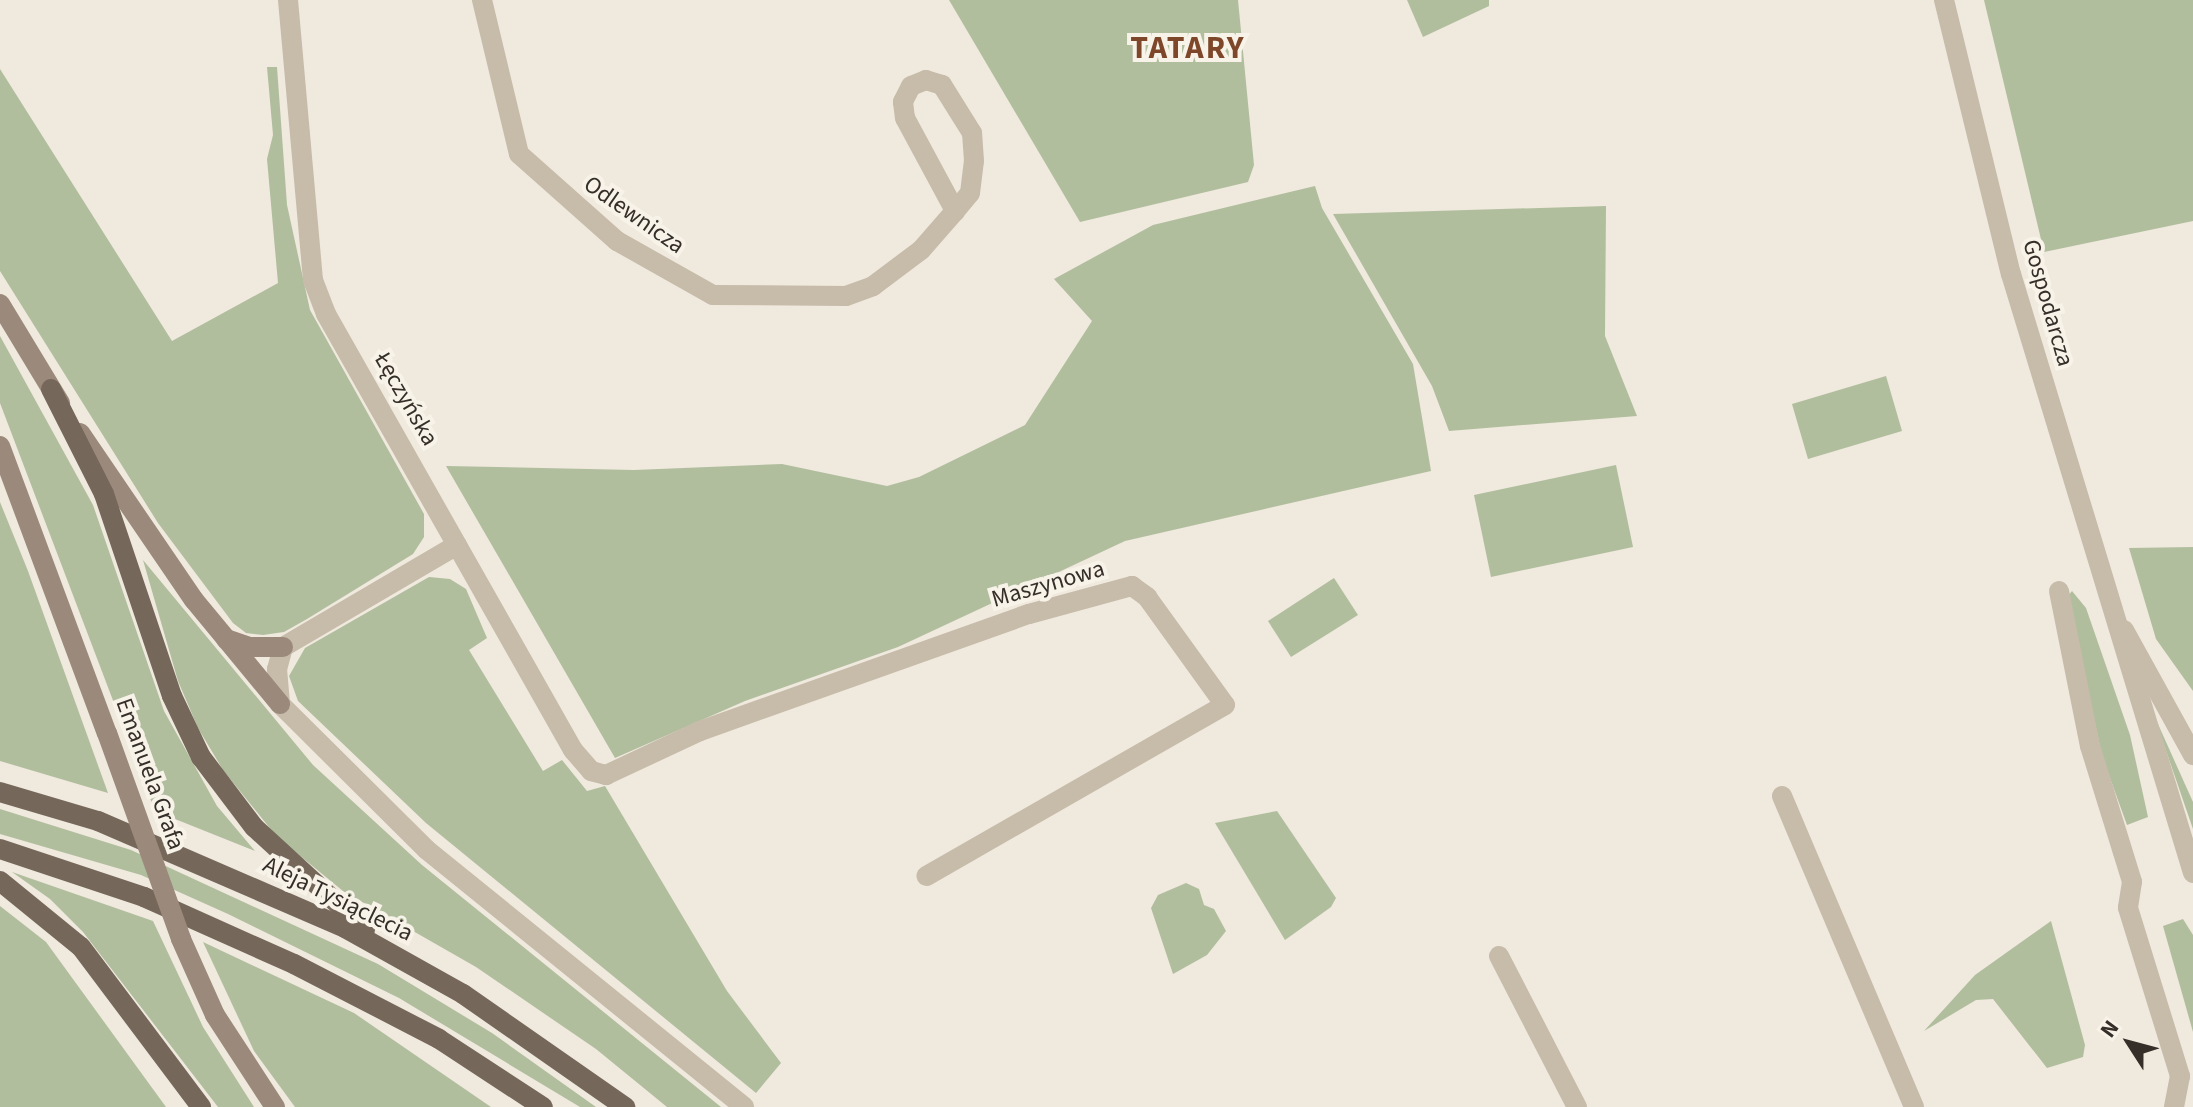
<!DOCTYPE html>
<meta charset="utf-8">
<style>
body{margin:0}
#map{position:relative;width:2193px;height:1107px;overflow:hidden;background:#f0e9dd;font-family:"Source Sans 3",sans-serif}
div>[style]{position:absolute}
.green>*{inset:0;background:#b0be9e}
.minor>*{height:20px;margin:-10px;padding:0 10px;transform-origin:10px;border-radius:10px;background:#c7bbaa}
.tertiary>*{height:20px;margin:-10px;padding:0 10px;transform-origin:10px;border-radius:10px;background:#c7bbaa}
.secondary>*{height:20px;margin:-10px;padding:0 10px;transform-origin:10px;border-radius:10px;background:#9b8a7c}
.primary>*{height:20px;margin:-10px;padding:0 10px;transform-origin:10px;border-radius:10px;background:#76675b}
.secondary-bridge>*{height:20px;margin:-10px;padding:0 10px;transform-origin:10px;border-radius:10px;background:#9b8a7c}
span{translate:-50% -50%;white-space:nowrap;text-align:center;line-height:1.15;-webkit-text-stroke:8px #f8f3e9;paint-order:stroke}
.street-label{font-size:24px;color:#352e29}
.district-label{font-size:32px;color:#7e4729;font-weight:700;letter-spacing:2px}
.north{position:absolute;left:2089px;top:1003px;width:80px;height:80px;-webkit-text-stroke:6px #f8f3e9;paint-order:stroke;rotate:306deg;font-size:22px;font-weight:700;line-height:32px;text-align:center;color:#352e29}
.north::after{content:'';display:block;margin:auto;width:28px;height:36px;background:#352e29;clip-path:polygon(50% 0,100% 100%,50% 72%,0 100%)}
</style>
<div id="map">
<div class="green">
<div style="clip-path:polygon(949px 0,1238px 0,1254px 165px,1248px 182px,1080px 222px)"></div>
<div style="clip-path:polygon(1407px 0,1489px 0,1489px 6px,1423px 37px)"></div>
<div style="clip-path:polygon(1984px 0,2193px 0,2193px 221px,2044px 252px)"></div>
<div style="clip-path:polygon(267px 67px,277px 67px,287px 205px,310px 310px,424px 514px,424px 537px,413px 554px,307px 619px,284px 632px,263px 635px,246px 633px,233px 623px,158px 523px,0 271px,0 69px,172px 341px,278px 283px,267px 159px,273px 135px)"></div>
<div style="clip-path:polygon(1315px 186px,1322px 208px,1413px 364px,1431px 471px,1125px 541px,898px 647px,745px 701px,615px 758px,446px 466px,634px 470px,782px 464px,887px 486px,919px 477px,1025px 425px,1092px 321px,1054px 279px,1153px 225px)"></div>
<div style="clip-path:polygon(1606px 206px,1605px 336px,1637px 416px,1449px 431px,1432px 386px,1333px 214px)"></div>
<div style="clip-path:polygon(0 336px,93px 505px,164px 711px,217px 806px,255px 851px,155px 811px,0 403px)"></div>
<div style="clip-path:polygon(1886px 376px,1902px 431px,1808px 459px,1792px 404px)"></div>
<div style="clip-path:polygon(1616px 465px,1633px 547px,1491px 577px,1474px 495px)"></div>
<div style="clip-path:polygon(0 502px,28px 571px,108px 793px,0 761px)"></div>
<div style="clip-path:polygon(2193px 547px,2193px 691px,2156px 639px,2129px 548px)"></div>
<div style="clip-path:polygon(143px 560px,313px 765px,422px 865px,721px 1107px,667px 1107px,596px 1049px,476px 967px,343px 891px,277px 837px,223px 770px,198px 728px,178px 681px)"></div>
<div style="clip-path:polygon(429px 577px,450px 579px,466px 589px,487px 638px,469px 650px,543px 771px,562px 760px,587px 791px,605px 786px,727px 991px,781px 1063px,756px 1093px,426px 823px,298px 701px,289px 676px,305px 648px)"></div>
<div style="clip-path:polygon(1334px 578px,1358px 615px,1291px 657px,1268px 621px)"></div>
<div style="clip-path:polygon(2072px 591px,2086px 608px,2130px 735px,2148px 817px,2127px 825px,2102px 756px,2068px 596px)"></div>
<div style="clip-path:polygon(2153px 713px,2193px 802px,2193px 829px)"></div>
<div style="clip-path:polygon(0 809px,131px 850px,378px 964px,492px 1033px,596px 1107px,580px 1107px,399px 998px,228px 914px,141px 875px,0 834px)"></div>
<div style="clip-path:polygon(1277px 811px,1336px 898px,1331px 907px,1285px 940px,1215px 823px)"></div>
<div style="clip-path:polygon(12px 872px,153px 921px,203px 1027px,254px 1107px,218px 1107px,83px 932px,50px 899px)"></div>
<div style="clip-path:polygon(1186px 883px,1199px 889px,1204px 905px,1214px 909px,1226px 931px,1207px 955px,1173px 974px,1151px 908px,1158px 895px)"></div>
<div style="clip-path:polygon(0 906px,46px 942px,166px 1107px,0 1107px)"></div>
<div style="clip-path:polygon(2183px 919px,2193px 935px,2193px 1032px,2163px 926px)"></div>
<div style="clip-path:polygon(2051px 921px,2085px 1045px,2083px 1057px,2047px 1068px,1993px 999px,1976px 1000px,1924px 1031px,1975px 975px)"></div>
<div style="clip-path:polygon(203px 942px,354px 1013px,491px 1107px,295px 1107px,254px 1051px)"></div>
</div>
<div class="minor">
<div style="left:288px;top:0;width:281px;rotate:84.9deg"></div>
<div style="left:313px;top:280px;width:36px;rotate:69deg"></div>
<div style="left:326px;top:314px;width:501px;rotate:60.47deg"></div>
<div style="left:573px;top:750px;width:28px;rotate:49deg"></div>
<div style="left:591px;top:771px;width:16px;rotate:15deg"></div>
<div style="left:606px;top:775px;width:104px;rotate:-25.1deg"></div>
<div style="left:700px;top:731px;width:349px;rotate:-19.6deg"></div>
<div style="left:1029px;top:614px;width:107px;rotate:-15.2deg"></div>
<div style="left:1132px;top:586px;width:19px;rotate:36deg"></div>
<div style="left:1147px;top:597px;width:133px;rotate:54.2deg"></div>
<div style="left:1225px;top:705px;width:344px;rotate:150.2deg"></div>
<div style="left:482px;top:0;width:158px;rotate:76.5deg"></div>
<div style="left:519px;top:154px;width:131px;rotate:41.6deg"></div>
<div style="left:617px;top:241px;width:110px;rotate:29.4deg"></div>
<div style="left:713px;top:295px;width:133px;rotate:0.4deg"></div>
<div style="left:846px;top:296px;width:29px;rotate:-20deg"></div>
<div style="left:873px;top:286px;width:60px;rotate:-36.9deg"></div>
<div style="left:921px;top:250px;width:52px;rotate:-48.9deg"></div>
<div style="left:955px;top:211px;width:23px;rotate:-50deg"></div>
<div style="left:970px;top:193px;width:32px;rotate:-83deg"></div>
<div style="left:974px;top:161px;width:28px;rotate:-94deg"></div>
<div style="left:972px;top:133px;width:57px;rotate:-122deg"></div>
<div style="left:942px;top:85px;width:17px;rotate:-163deg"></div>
<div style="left:926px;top:80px;width:16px;rotate:158deg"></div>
<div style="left:911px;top:86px;width:18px;rotate:117deg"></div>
<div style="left:903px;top:102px;width:16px;rotate:83deg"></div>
<div style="left:905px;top:118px;width:106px;rotate:61.7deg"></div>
<div style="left:2059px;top:591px;width:158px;rotate:78.7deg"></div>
<div style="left:2090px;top:746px;width:142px;rotate:72.8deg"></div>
<div style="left:2132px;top:882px;width:26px;rotate:99deg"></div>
<div style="left:2128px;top:908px;width:176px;rotate:72.8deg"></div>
<div style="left:2180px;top:1076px;width:32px;rotate:101deg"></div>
<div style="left:1782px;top:796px;width:338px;rotate:67deg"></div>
<div style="left:1499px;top:956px;width:170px;rotate:62.7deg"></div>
</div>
<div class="tertiary">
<div style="left:1944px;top:0;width:282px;rotate:76.3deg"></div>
<div style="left:2011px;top:274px;width:626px;rotate:73.1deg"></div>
<div style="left:457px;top:545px;width:202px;rotate:149.6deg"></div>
<div style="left:283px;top:647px;width:23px;rotate:105deg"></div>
<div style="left:277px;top:669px;width:35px;rotate:85deg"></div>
<div style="left:280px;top:704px;width:207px;rotate:44.8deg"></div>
<div style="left:427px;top:850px;width:408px;rotate:39deg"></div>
<div style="left:2124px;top:630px;width:143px;rotate:61.1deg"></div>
</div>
<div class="secondary">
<div style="left:0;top:304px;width:116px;rotate:58.8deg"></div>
<div style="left:80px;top:433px;width:202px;rotate:55.7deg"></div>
<div style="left:194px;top:600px;width:135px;rotate:50.4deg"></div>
<div style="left:0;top:446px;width:306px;rotate:69.6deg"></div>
<div style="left:226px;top:639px;width:24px;rotate:19deg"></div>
<div style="left:249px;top:647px;width:34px"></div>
<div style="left:215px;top:1015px;width:110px;rotate:56.9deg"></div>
</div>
<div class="primary">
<div style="left:51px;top:389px;width:118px;rotate:63.2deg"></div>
<div style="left:104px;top:494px;width:213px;rotate:71.4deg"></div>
<div style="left:172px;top:696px;width:68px;rotate:64.6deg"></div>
<div style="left:201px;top:757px;width:88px;rotate:52.9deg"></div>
<div style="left:254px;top:827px;width:151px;rotate:42.6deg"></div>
<div style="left:0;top:792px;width:102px;rotate:16.5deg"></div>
<div style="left:98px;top:821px;width:269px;rotate:23.4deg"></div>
<div style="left:345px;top:928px;width:135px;rotate:29.2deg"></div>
<div style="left:463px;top:994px;width:198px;rotate:34.9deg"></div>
<div style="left:0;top:849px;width:152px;rotate:18.4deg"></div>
<div style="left:144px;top:897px;width:164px;rotate:24.1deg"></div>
<div style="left:294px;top:964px;width:163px;rotate:27.3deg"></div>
<div style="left:439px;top:1039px;width:124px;rotate:33.2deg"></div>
<div style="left:0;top:881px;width:104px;rotate:39.2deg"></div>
<div style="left:81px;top:947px;width:200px;rotate:53.1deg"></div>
</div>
<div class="secondary-bridge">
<div style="left:107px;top:733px;width:219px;rotate:70.2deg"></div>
<div style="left:181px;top:939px;width:83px;rotate:65.9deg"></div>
</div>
<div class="street-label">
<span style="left:634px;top:215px;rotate:35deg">Odlewnicza</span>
<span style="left:2048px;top:303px;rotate:74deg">Gospodarcza</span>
<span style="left:406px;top:399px;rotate:60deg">Łęczyńska</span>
<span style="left:1048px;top:584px;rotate:-16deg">Maszynowa</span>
<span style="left:150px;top:774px;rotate:70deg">Emanuela Grafa</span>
<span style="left:338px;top:899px;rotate:26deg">Aleja Tysiąclecia</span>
</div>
<div class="district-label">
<span style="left:1188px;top:48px">TATARY</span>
</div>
<div class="north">N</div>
</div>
